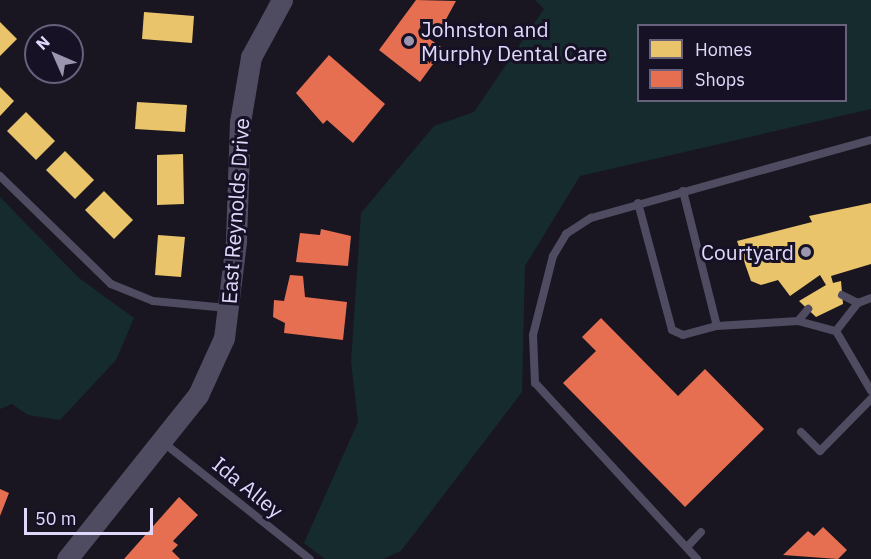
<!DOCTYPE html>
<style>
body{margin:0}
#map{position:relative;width:871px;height:559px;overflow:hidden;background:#191621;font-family:"IBM Plex Sans",sans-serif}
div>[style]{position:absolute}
.green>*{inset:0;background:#162b2e}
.homes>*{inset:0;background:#e9c46a}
.shops>*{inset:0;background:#e76f51}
.service>*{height:8px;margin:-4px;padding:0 4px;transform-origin:4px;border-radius:4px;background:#4f4c62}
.tertiary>*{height:21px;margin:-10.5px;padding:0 10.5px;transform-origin:10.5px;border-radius:10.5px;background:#4f4c62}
.dots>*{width:16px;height:16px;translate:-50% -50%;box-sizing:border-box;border:3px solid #171126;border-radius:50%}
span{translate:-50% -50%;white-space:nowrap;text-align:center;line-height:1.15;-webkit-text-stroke:6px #171126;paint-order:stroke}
.poi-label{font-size:21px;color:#e1d9fc}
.left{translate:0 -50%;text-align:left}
.right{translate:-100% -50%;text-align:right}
.street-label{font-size:21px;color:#e1d9fc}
.legend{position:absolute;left:637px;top:24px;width:210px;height:78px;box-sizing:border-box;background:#171126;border:2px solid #68617c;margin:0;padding:8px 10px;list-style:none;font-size:18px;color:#e1d9fc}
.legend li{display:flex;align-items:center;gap:12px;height:30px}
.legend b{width:30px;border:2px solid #68617c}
.north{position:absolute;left:24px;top:24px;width:60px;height:60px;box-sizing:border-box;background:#171126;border:2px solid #68617c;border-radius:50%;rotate:315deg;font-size:16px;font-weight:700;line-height:24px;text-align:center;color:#e1d9fc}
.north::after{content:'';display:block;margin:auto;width:21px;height:27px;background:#9b95af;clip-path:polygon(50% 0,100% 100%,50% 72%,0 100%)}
.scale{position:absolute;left:24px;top:508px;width:129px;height:27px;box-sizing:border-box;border:3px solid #e1d9fc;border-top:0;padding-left:8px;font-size:18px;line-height:21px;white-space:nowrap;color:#e1d9fc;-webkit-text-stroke:4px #171126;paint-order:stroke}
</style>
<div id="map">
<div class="green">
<div style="clip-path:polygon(evenodd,535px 0,871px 0,871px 109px,580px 176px,525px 266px,522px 392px,401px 551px,383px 559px,325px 559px,304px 543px,358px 422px,351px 362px,361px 213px,434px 126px,474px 112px,544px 9px,535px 0,638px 26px,846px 26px,846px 100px,638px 100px,638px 26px)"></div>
<div style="clip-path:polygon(0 197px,79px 278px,134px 318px,116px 360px,60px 420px,28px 415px,12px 404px,0 409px)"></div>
</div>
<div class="homes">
<div style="clip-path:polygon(144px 12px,194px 16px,192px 43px,142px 39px)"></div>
<div style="clip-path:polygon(0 22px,17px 39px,0 56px)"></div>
<div style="clip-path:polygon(0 87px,14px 101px,0 116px)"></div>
<div style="clip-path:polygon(137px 102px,187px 105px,185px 132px,135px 129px)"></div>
<div style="clip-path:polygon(26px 112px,55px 141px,36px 160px,7px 131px)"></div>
<div style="clip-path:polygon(65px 151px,94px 180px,75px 199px,46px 170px)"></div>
<div style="clip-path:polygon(183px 154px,184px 204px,157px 205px,157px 155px)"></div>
<div style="clip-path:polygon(104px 191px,133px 220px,114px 239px,85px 210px)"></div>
<div style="clip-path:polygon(871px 203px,871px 264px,831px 276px,833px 283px,841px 281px,843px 304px,816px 317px,799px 301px,826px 285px,820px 275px,790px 296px,778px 280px,761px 285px,751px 281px,737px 241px,812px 222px,809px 216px)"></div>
<div style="clip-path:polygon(158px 235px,185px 237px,181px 277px,155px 275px)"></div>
</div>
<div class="shops">
<div style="clip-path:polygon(416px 0,456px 1px,438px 34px,423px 23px,418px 31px,444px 49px,420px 82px,379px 50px)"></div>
<div style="clip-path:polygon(329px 55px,385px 104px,353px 143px,327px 120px,323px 124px,296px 93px)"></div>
<div style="clip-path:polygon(321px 229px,351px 236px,348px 266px,296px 262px,300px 233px,320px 235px)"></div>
<div style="clip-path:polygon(290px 275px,303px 276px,305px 297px,347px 302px,343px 340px,284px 333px,285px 323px,273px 317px,274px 300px,284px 301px)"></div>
<div style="clip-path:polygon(601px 318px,678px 396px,705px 369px,764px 429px,685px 507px,563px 383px,596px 351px,582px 337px)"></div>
<div style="clip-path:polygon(0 489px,9px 493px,0 516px)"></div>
<div style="clip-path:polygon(179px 497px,198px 515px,173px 541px,178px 545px,172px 551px,180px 559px,124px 559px)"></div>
<div style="clip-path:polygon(823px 527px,847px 550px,838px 559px,783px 555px,808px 531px,814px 536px)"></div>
</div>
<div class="service">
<div style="left:0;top:176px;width:155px;rotate:44.2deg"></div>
<div style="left:111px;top:284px;width:45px;rotate:22deg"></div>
<div style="left:153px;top:301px;width:74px;rotate:5.4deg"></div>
<div style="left:683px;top:191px;width:139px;rotate:75.9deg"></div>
<div style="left:717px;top:326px;width:81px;rotate:-3.5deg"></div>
<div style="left:798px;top:321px;width:39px;rotate:15deg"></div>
<div style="left:836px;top:331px;width:69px;rotate:59.7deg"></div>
<div style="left:638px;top:203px;width:131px;rotate:75deg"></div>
<div style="left:672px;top:330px;width:12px;rotate:24deg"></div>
<div style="left:683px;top:335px;width:35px;rotate:-15deg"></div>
<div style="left:842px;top:295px;width:18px;rotate:27deg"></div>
<div style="left:798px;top:321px;width:16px;rotate:-50deg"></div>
<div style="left:836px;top:331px;width:36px;rotate:-52deg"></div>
<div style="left:858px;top:303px;width:14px;rotate:-21deg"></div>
<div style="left:801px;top:432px;width:27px;rotate:45deg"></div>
<div style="left:820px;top:451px;width:73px;rotate:-45.6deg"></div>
<div style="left:164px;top:443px;width:186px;rotate:38.5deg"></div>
<div style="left:688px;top:546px;width:19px;rotate:-47deg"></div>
<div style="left:697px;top:559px;width:239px;rotate:-132.6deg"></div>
<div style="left:535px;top:383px;width:48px;rotate:-92.4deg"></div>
<div style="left:533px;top:335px;width:81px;rotate:-75.8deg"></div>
<div style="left:553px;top:256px;width:26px;rotate:-59deg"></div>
<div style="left:566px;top:234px;width:30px;rotate:-33deg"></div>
<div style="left:591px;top:218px;width:291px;rotate:-15.6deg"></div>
</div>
<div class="tertiary">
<div style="left:67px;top:559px;width:210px;rotate:-51.4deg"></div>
<div style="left:198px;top:395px;width:63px;rotate:-65.5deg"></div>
<div style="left:224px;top:338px;width:98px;rotate:-82.9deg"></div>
<div style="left:236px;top:241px;width:119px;rotate:-88.1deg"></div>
<div style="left:240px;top:122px;width:66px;rotate:-80.4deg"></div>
<div style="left:251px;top:57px;width:65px;rotate:-61.5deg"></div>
</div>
<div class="dots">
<div style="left:409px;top:41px;background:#9b95af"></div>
<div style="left:806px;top:252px;background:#9b95af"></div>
</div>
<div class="poi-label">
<span class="left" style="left:421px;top:41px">Johnston and<br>Murphy Dental Care</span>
<span class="right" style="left:794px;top:252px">Courtyard</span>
</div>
<div class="street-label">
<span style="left:235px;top:211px;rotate:-86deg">East Reynolds Drive</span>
<span style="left:248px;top:487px;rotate:39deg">Ida Alley</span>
</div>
<ul class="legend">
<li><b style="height:16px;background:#e9c46a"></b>Homes</li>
<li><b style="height:16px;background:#e76f51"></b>Shops</li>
</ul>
<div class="north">N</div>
<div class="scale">50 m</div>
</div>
